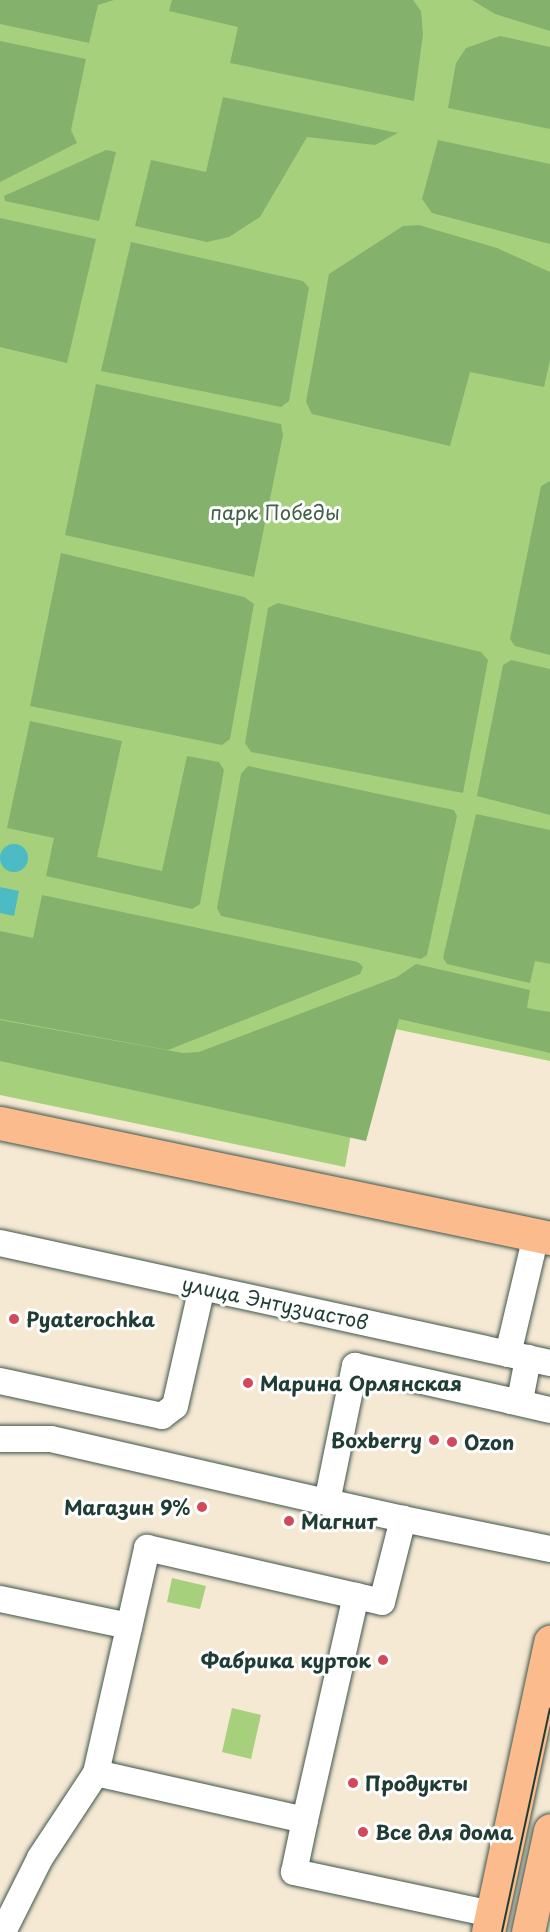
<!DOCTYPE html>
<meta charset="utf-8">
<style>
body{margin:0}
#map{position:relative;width:550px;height:1932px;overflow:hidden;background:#f6e9d4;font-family:"Playpen Sans",sans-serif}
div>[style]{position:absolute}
.green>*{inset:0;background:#a6d07c}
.forest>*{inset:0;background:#84b26c}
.water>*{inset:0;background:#4cbbc3}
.round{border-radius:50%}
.roads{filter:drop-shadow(0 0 2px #3f574c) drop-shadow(0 0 2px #3f574c)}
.minor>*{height:26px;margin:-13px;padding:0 13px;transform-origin:13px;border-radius:13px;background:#fff}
.major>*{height:33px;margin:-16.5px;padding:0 16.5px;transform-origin:16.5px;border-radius:16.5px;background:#fbbb8c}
.tram>*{height:1.5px;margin:-0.75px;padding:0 0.75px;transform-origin:0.75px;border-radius:0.75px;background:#1f3d34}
.dots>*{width:16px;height:16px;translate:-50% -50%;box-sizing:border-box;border:3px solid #fff;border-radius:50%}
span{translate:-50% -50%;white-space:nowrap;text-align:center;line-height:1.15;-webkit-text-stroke:6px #fff;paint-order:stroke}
.park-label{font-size:20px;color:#416246}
.street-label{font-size:20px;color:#1f3d34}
.poi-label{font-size:20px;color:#1f3d34;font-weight:700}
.left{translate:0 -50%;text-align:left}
.right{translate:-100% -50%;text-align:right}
</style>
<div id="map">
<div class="green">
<div style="clip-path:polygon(0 0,550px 0,550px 1061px,371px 1024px,345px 1167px,0 1095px)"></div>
<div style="clip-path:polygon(172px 1578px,206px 1586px,200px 1609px,167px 1602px)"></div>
<div style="clip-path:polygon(232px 1708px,261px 1715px,251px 1759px,222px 1752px)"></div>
</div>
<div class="forest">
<div style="clip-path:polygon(0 0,114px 0,98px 5px,89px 43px,0 24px)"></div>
<div style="clip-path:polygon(172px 0,413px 0,421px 11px,423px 34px,414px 101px,230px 63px,238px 27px,169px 11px)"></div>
<div style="clip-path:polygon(472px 0,550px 0,550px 31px,495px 14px)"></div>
<div style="clip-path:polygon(500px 36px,550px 47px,550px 129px,448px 108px,456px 63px,466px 48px)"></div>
<div style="clip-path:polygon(0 41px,86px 59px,71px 130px,77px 143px,0 182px)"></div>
<div style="clip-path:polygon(223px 97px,398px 133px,375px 145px,307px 137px,260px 217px,229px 237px,207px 242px,135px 226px,151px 160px,206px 172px)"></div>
<div style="clip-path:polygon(438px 140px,550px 164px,550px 244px,432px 213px,422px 199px)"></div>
<div style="clip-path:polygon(106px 150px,116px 152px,99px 221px,5px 201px,4px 196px)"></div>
<div style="clip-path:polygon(0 218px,96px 239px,67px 363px,0 347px)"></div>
<div style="clip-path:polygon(419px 225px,497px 248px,550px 272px,550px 360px,544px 387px,470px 372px,450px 446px,312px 414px,306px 402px,329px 274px,403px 226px)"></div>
<div style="clip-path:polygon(131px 242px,303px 281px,309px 288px,289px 401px,281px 407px,101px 371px)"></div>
<div style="clip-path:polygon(96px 384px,281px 424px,283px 435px,254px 577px,65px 535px)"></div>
<div style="clip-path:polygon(550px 481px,550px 655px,515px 646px,510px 639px,541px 486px)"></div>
<div style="clip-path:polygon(61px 553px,244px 597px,254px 604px,230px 739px,222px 745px,30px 706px)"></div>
<div style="clip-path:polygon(278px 603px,481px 652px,488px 660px,463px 793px,251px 752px,245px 743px,268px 608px)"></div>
<div style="clip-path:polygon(511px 660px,550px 669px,550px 815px,477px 796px,503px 665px)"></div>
<div style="clip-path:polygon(30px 721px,122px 741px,97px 857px,162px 871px,187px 756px,219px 762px,224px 770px,200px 904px,192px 909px,46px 876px,54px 838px,7px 828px)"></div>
<div style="clip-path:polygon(248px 766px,454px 810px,457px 816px,427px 955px,421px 959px,221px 916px,217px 908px,241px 774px)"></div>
<div style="clip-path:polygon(476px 814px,550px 830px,550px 964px,535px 961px,530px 983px,447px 964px,443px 958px)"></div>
<div style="clip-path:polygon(42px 895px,358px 962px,363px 967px,360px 974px,168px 1050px,0 1019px,0 931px,33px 938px)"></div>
<div style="clip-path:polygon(416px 964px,530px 990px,527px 1008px,550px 1012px,550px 1053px,399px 1019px,366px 1141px,0 1061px,0 1020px,183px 1053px,199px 1052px,397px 977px)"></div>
</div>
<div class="water">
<div class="round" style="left:0;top:844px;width:28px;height:28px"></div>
<div style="clip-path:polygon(0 887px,19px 891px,14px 916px,0 913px)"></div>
</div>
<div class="roads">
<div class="minor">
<div style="left:0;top:1243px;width:563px;rotate:12.31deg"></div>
<div style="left:508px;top:1354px;width:121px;rotate:-76.7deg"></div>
<div style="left:0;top:1381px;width:166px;rotate:12.2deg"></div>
<div style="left:162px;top:1416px;width:16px;rotate:-38deg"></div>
<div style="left:175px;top:1406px;width:122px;rotate:-77.2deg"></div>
<div style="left:511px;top:1401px;width:40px;rotate:13deg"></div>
<div style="left:0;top:1439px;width:51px"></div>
<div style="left:51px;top:1439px;width:283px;rotate:12.9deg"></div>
<div style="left:403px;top:1519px;width:78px;rotate:-167.4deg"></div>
<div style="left:327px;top:1502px;width:139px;rotate:-78.4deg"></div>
<div style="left:355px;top:1366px;width:160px;rotate:12.6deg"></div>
<div style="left:511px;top:1401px;width:12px;rotate:-31deg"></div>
<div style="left:521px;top:1395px;width:38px;rotate:-79deg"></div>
<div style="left:0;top:1599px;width:132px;rotate:11.8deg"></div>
<div style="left:96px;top:1773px;width:231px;rotate:-77.2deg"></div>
<div style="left:147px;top:1548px;width:241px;rotate:12.9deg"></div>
<div style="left:382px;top:1602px;width:86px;rotate:-75.8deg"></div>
<div style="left:403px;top:1519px;width:150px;rotate:11.5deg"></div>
<div style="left:305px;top:1820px;width:230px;rotate:-77.2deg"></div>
<div style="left:3px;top:1932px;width:83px;rotate:-63.4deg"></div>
<div style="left:40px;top:1858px;width:102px;rotate:-56.6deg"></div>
<div style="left:96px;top:1773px;width:214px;rotate:12.7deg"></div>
<div style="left:305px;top:1820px;width:53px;rotate:101.9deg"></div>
<div style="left:294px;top:1872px;width:201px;rotate:12deg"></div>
</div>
<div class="major">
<div style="left:0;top:1123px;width:562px;rotate:11.81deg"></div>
<div style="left:488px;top:1932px;width:297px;rotate:-77.9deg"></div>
<div style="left:528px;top:1932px;width:104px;rotate:-77.8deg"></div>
</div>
</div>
<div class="tram">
<div style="left:502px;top:1932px;width:228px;rotate:-77.9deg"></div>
</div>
<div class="dots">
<div style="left:14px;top:1319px;background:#d1495b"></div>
<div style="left:248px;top:1383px;background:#d1495b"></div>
<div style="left:434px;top:1440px;background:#d1495b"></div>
<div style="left:452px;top:1442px;background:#d1495b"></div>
<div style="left:202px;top:1507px;background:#d1495b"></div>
<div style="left:289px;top:1521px;background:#d1495b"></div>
<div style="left:383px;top:1660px;background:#d1495b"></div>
<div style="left:353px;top:1783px;background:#d1495b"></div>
<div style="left:363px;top:1832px;background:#d1495b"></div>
</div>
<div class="park-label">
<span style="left:275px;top:512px">парк Победы</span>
</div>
<div class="street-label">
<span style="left:275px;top:1303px;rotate:12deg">улица Энтузиастов</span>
</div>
<div class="poi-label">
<span class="left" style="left:26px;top:1319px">Pyaterochka</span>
<span class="left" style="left:260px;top:1383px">Марина Орлянская</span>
<span class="right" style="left:422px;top:1440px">Boxberry</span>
<span class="left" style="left:464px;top:1442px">Ozon</span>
<span class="right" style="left:190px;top:1507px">Магазин 9%</span>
<span class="left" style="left:301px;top:1521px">Магнит</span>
<span class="right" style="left:371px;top:1660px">Фабрика курток</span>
<span class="left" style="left:365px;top:1783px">Продукты</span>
<span class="left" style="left:375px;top:1832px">Все для дома</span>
</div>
</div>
